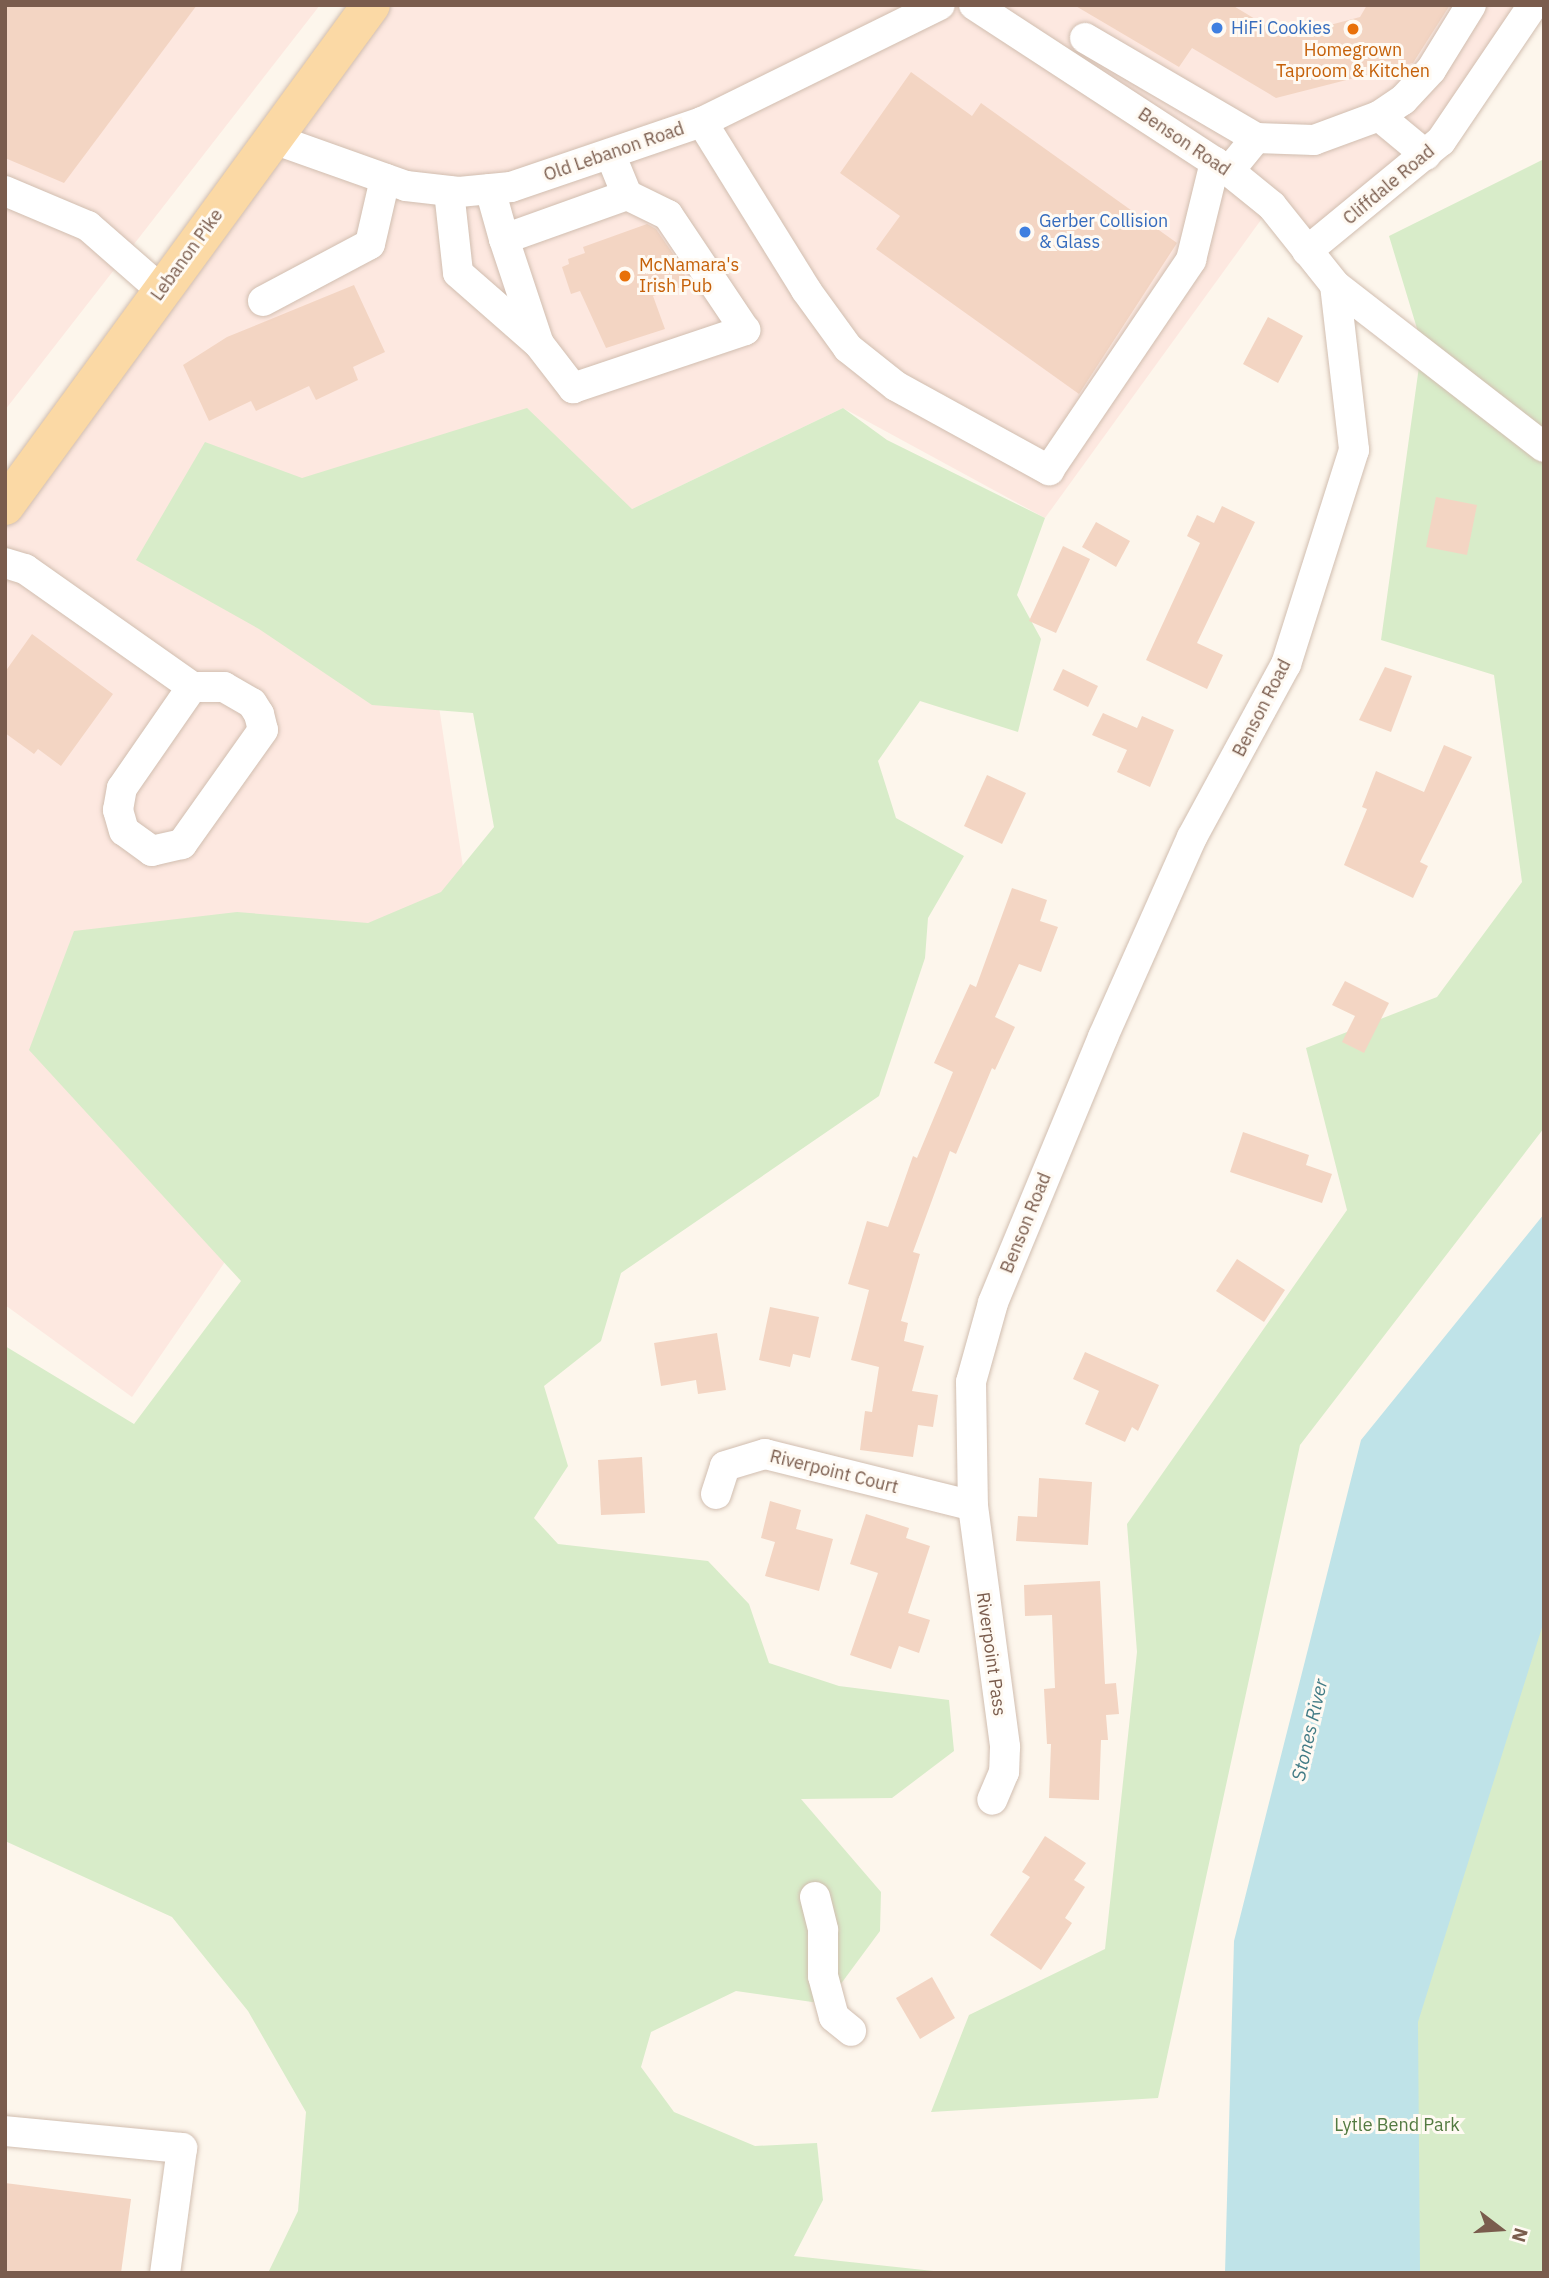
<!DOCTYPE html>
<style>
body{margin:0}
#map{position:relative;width:1549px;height:2278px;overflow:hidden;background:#fdf6ec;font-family:"IBM Plex Sans",sans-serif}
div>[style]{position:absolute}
.commercial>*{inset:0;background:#fde8e0}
.green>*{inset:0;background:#d8ecc9}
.water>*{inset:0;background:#bfe3e8}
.building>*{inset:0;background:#f3d5c3}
.roads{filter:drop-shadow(0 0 2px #d1beb0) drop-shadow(0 0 2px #d1beb0)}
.minor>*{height:30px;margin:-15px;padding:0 15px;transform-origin:15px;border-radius:15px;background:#fff}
.major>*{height:38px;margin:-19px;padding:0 19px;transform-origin:19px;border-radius:19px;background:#fbd9a5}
.dots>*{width:19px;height:19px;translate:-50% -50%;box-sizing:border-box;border:4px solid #fffaf3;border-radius:50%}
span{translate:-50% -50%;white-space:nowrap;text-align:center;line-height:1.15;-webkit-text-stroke:6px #fffaf3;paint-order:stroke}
.shop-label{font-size:18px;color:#366cbe}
.left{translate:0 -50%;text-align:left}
.food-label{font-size:18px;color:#c56008}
.street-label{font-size:18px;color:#7a5c4d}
.park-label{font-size:18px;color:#537a41}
.water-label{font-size:19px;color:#437c86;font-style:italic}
.frame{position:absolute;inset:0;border:7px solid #7a5c4d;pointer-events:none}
.north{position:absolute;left:1465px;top:2194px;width:70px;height:70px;-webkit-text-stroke:5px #fffaf3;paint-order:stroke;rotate:107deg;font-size:19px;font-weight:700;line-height:28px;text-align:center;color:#7a5c4d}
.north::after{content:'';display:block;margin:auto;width:24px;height:32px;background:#7a5c4d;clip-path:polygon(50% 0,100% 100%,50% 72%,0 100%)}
</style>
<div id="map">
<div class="commercial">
<div style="clip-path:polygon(5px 5px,320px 5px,5px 410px)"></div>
<div style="clip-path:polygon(371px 5px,1531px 5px,1441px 141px,1307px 251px,1271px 206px,1045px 518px,843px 408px,632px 509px,423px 600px,469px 907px,132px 1397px,5px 1305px,5px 506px)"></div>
</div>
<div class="green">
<div style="clip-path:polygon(1544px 159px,1544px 1128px,1300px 1445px,1158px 2098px,931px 2112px,969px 2015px,1105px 1949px,1137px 1652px,1127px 1524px,1347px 1210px,1306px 1048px,1437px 997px,1522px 882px,1494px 675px,1381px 640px,1422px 345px,1389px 236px)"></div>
<div style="clip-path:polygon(527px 408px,632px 509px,843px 408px,887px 440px,1045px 518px,1017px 595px,1041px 639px,1018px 732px,920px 701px,878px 761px,896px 818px,964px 856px,928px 918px,925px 958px,879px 1096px,621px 1273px,601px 1341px,544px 1386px,568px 1466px,534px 1518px,558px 1544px,708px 1561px,749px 1604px,769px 1663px,839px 1686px,949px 1700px,954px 1751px,892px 1798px,801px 1799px,881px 1892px,880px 1931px,826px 2004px,736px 1991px,651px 2032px,641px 2067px,674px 2112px,755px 2146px,817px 2143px,823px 2200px,794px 2256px,952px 2273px,268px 2273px,298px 2211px,306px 2112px,248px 2011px,172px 1917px,5px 1841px,5px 1346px,134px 1424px,241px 1281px,29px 1050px,74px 931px,237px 912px,368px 923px,441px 892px,494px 827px,473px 713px,372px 705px,259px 629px,136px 560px,205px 442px,302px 478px)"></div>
<div style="clip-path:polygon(1544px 1246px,1544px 2273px,1248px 2273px)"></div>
</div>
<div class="water">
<div style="clip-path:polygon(1544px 1214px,1544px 1621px,1418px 2022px,1420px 2273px,1225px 2273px,1234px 1941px,1361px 1440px)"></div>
</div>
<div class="building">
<div style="clip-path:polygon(5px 5px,197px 5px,64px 183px,5px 158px)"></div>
<div style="clip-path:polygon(1074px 5px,1232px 5px,1285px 37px,1360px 17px,1367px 5px,1450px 5px,1413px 63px,1276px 98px,1192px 48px,1179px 67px)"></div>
<div style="clip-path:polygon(911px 72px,972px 116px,981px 103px,1177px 243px,1079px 394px,876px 249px,900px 216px,840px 173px)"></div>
<div style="clip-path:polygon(647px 224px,656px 229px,682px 267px,688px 285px,653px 296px,665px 329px,606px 348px,580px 291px,571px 294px,562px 267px,569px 264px,568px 259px,585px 253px,583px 247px)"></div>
<div style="clip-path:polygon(354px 285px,385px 352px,353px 367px,358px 380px,316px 400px,309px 386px,256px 411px,251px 401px,209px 421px,183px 365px,227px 337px)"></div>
<div style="clip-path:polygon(1268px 317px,1303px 336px,1278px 383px,1243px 364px)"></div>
<div style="clip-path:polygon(1436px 497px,1477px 505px,1467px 555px,1426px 547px)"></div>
<div style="clip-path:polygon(1222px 506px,1255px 522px,1197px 643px,1223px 655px,1207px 689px,1146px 660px,1200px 543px,1187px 536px,1197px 515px,1214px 523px)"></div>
<div style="clip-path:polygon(1096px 522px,1130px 541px,1116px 567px,1082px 547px)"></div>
<div style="clip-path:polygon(1063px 546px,1090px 559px,1056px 633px,1029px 621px)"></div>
<div style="clip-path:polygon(32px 634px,113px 694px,61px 766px,38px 749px,34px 754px,5px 733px,5px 672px)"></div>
<div style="clip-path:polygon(1385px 667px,1412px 676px,1391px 732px,1359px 720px)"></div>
<div style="clip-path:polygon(1063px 669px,1098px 686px,1088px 707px,1053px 690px)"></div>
<div style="clip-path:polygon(1103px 713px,1137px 728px,1142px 716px,1174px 730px,1150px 787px,1117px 772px,1127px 750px,1092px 735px)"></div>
<div style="clip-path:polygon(1444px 745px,1472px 757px,1420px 862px,1428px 866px,1413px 898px,1344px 865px,1367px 809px,1362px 807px,1376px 771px,1424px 792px)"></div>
<div style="clip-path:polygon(987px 775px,1026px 793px,1002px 844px,964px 826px)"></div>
<div style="clip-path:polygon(1012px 888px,1047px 900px,1040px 921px,1058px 927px,1041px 972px,1019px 964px,995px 1017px,1015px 1027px,995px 1070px,992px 1068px,956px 1154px,950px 1151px,913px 1252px,920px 1254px,901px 1321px,908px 1323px,904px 1341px,924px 1346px,912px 1391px,938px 1395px,933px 1427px,918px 1425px,913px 1457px,860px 1450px,865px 1411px,872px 1412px,879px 1367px,851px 1360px,869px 1290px,848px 1284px,867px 1221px,888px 1227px,913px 1156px,917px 1158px,953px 1072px,934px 1063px,970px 984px,976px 987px)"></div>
<div style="clip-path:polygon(1345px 981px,1389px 1003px,1364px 1053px,1342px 1042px,1355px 1016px,1332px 1005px)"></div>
<div style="clip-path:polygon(1243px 1132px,1309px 1155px,1306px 1165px,1332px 1174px,1322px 1203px,1230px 1172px)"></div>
<div style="clip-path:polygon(1237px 1259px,1285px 1290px,1264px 1322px,1216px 1291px)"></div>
<div style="clip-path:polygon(770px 1307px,819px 1317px,810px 1358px,793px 1354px,790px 1367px,759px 1360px)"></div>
<div style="clip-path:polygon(717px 1333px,726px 1390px,698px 1394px,696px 1380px,661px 1386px,654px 1343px)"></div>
<div style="clip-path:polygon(1085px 1352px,1159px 1385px,1138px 1431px,1132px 1427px,1125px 1442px,1085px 1424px,1099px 1391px,1073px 1379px)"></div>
<div style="clip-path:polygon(642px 1457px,645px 1513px,601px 1515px,598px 1460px)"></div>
<div style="clip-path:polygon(1039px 1478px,1092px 1482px,1088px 1545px,1016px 1541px,1018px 1516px,1037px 1517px)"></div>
<div style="clip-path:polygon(770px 1501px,801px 1510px,796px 1529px,833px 1539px,819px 1591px,765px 1576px,775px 1542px,761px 1538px)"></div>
<div style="clip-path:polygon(866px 1514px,909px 1528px,906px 1538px,930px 1546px,908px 1613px,930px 1620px,919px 1653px,899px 1646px,891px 1669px,850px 1655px,878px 1573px,850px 1564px)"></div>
<div style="clip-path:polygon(1100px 1581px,1105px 1684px,1116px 1683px,1119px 1714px,1106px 1715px,1108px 1740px,1101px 1740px,1099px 1800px,1049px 1798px,1051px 1744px,1047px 1744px,1044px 1689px,1055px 1688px,1052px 1615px,1025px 1616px,1024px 1585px)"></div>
<div style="clip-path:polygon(1045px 1836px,1086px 1863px,1074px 1880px,1085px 1887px,1065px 1918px,1072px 1923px,1041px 1970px,990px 1935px,1030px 1877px,1022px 1872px)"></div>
<div style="clip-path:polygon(932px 1977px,955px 2018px,920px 2039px,896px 1998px)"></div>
<div style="clip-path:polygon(5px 2183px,131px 2199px,121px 2273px,5px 2273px)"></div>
</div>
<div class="roads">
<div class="minor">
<div style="left:974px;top:5px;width:304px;rotate:33.1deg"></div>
<div style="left:1229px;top:171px;width:55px;rotate:39.1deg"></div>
<div style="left:1272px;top:206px;width:101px;rotate:51.4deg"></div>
<div style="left:1335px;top:285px;width:166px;rotate:83.4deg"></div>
<div style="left:1354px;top:450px;width:225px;rotate:107.6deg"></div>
<div style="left:1286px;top:664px;width:197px;rotate:118.5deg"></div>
<div style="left:1192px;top:837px;width:219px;rotate:114deg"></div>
<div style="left:1103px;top:1037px;width:288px;rotate:112.5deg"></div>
<div style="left:993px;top:1303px;width:82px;rotate:105.6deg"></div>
<div style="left:971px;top:1382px;width:124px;rotate:89.1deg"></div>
<div style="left:973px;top:1506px;width:243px;rotate:82.4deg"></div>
<div style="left:1005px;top:1747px;width:25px;rotate:92deg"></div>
<div style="left:1004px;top:1772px;width:30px;rotate:113deg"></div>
<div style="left:1085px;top:38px;width:198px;rotate:30.3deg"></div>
<div style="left:1379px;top:116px;width:61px;rotate:39.7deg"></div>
<div style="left:702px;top:122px;width:198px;rotate:58.2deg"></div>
<div style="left:806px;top:290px;width:72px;rotate:54.1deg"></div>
<div style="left:848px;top:348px;width:61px;rotate:38.4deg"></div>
<div style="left:896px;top:386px;width:175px;rotate:28.8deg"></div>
<div style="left:1049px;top:470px;width:254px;rotate:-55.9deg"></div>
<div style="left:1191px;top:260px;width:101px;rotate:-76.2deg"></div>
<div style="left:271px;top:138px;width:143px;rotate:19.6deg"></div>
<div style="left:406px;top:186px;width:53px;rotate:6.5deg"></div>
<div style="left:459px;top:192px;width:52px;rotate:-5.5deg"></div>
<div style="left:511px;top:187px;width:202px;rotate:-18.8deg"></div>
<div style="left:702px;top:122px;width:265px;rotate:-26.2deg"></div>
<div style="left:1229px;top:171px;width:43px;rotate:-50.7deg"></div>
<div style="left:1256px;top:138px;width:58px;rotate:2deg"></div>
<div style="left:1314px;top:140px;width:69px;rotate:-20.3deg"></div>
<div style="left:1379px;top:116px;width:29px;rotate:-34deg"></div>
<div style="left:1403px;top:100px;width:41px;rotate:-47deg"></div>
<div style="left:1431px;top:70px;width:76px;rotate:-58.4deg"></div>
<div style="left:490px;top:189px;width:52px;rotate:74.4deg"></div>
<div style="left:504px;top:239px;width:131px;rotate:-19.7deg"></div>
<div style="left:5px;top:191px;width:90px;rotate:22.9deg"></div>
<div style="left:88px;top:226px;width:97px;rotate:41.2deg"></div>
<div style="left:449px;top:191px;width:82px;rotate:83.7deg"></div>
<div style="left:458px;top:273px;width:108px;rotate:41.2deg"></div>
<div style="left:539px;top:344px;width:56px;rotate:52.3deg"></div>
<div style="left:573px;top:388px;width:182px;rotate:-18.6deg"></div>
<div style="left:745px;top:330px;width:138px;rotate:-123.8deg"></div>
<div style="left:668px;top:215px;width:46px;rotate:-154deg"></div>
<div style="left:627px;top:195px;width:42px;rotate:-112.3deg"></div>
<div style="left:504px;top:239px;width:108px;rotate:71.6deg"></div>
<div style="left:1307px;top:251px;width:173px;rotate:-39.4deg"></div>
<div style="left:1441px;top:141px;width:164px;rotate:-55.9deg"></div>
<div style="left:1335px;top:285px;width:264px;rotate:37.8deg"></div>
<div style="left:263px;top:301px;width:121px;rotate:-28deg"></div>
<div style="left:370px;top:244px;width:67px;rotate:-77deg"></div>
<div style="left:5px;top:563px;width:21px;rotate:17deg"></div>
<div style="left:25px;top:569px;width:204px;rotate:35.2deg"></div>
<div style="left:192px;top:687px;width:32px"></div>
<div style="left:224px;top:687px;width:32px;rotate:30deg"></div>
<div style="left:252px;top:703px;width:13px;rotate:58deg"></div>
<div style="left:259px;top:714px;width:16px;rotate:76deg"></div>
<div style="left:263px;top:730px;width:140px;rotate:125.4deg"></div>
<div style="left:182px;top:844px;width:31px;rotate:167deg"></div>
<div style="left:152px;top:851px;width:34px;rotate:-144deg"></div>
<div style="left:124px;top:831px;width:22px;rotate:-106deg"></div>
<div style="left:118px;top:810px;width:22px;rotate:-80deg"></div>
<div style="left:122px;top:788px;width:123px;rotate:-55.3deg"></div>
<div style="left:716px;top:1494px;width:29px;rotate:-72deg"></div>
<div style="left:725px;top:1466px;width:42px;rotate:-16.7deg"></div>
<div style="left:765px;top:1454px;width:214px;rotate:14deg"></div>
<div style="left:815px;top:1897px;width:34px;rotate:76deg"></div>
<div style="left:823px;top:1930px;width:46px;rotate:90deg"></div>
<div style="left:823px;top:1976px;width:42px;rotate:75deg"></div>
<div style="left:834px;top:2017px;width:22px;rotate:39deg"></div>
<div style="left:5px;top:2131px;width:178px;rotate:5.5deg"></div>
<div style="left:182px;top:2148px;width:126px;rotate:97.7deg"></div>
</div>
<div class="major">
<div style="left:5px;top:506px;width:620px;rotate:-53.85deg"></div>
</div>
</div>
<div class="dots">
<div style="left:1217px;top:28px;background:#3f7fe0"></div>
<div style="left:1353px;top:29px;background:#e8710a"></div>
<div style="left:1025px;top:232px;background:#3f7fe0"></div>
<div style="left:625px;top:276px;background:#e8710a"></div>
</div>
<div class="shop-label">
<span class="left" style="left:1231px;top:28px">HiFi Cookies</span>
<span class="left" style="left:1039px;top:232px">Gerber Collision<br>&amp; Glass</span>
</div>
<div class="food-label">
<span style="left:1353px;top:61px">Homegrown<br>Taproom &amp; Kitchen</span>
<span class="left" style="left:639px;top:276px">McNamara's<br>Irish Pub</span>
</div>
<div class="street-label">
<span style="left:1184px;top:142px;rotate:34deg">Benson Road</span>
<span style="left:614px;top:152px;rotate:-19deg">Old Lebanon Road</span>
<span style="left:1389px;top:185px;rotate:-40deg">Cliffdale Road</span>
<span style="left:187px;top:255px;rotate:-54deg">Lebanon Pike</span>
<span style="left:1262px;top:708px;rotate:-63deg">Benson Road</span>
<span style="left:1026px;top:1223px;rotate:-68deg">Benson Road</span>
<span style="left:834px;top:1472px;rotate:14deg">Riverpoint Court</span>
<span style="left:991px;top:1654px;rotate:82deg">Riverpoint Pass</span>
</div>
<div class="park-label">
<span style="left:1397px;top:2125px">Lytle Bend Park</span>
</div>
<div class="water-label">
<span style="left:1310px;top:1730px;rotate:-77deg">Stones River</span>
</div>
<div class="frame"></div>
<div class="north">N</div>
</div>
